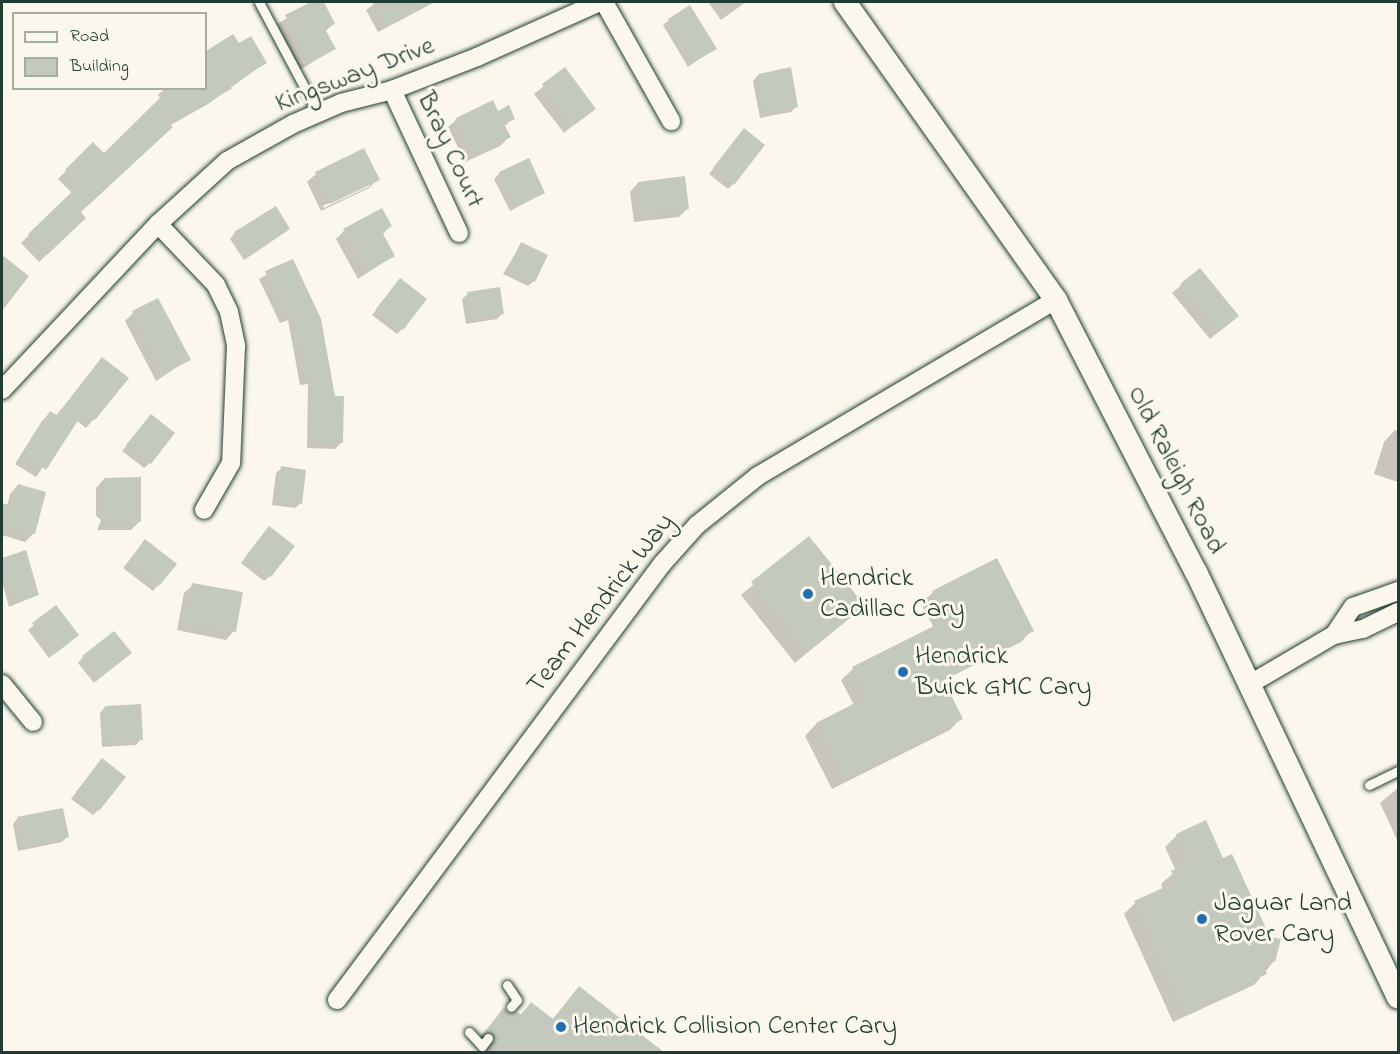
<!DOCTYPE html>
<style>
body{margin:0}
#map{position:relative;width:1400px;height:1054px;overflow:hidden;background:#fbf7ec;font-family:"Indie Flower",sans-serif}
div>[style]{position:absolute}
.shadow>*{inset:0;background:#0003}
.building>*{inset:0;background:#c4c9be}
.roads{filter:drop-shadow(0 0 2px #1f3d34) drop-shadow(0 0 2px #1f3d34)}
.service>*{height:9px;margin:-4.5px;padding:0 4.5px;transform-origin:4.5px;border-radius:4.5px;background:#fbf7ec}
.minor>*{height:18px;margin:-9px;padding:0 9px;transform-origin:9px;border-radius:9px;background:#fbf7ec}
.tertiary>*{height:22px;margin:-11px;padding:0 11px;transform-origin:11px;border-radius:11px;background:#fbf7ec}
.dots>*{width:16px;height:16px;translate:-50% -50%;box-sizing:border-box;border:3px solid #fbf7ec;border-radius:50%}
span{translate:-50% -50%;white-space:nowrap;text-align:center;line-height:1.15;-webkit-text-stroke:6px #fbf7ec;paint-order:stroke}
.street-label{font-size:27px;color:#1f3d34}
.poi-label{font-size:27px;color:#1f3d34}
.left{translate:0 -50%;text-align:left}
.frame{position:absolute;inset:0;border:3px solid #1f3d34;pointer-events:none}
.legend{position:absolute;left:12px;top:12px;width:195px;height:78px;box-sizing:border-box;background:#fbf7ec;border:2px solid #a3ada2;margin:0;padding:8px 10px;list-style:none;font-size:18px;color:#1f3d34}
.legend li{display:flex;align-items:center;gap:12px;height:30px}
.legend b{width:30px;border:2px solid #a3ada2}
</style>
<div id="map">
<div class="shadow">
<div style="clip-path:polygon(315px 2px,322px 2px,333px 24px,325px 32px,334px 49px,300px 70px,277px 24px)"></div>
<div style="clip-path:polygon(377px 2px,435px 2px,378px 32px,366px 10px)"></div>
<div style="clip-path:polygon(708px 2px,746px 2px,721px 20px)"></div>
<div style="clip-path:polygon(669px 20px,715px 48px,688px 67px,663px 25px)"></div>
<div style="clip-path:polygon(238px 45px,265px 63px,208px 104px,169px 126px,79px 213px,84px 218px,39px 262px,21px 243px,72px 193px,58px 179px,93px 144px,104px 155px,161px 99px,158px 95px,165px 88px,206px 88px,206px 65px,209px 63px,206px 55px,213px 48px)"></div>
<div style="clip-path:polygon(565px 69px,594px 108px,564px 133px,534px 94px)"></div>
<div style="clip-path:polygon(758px 75px,797px 106px,791px 112px,760px 118px,753px 81px)"></div>
<div style="clip-path:polygon(497px 113px,513px 118px,504px 127px,509px 137px,500px 146px,465px 162px,448px 127px,457px 119px)"></div>
<div style="clip-path:polygon(739px 136px,733px 184px,728px 189px,709px 174px)"></div>
<div style="clip-path:polygon(evenodd,364px 150px,378px 179px,369px 188px,321px 211px,307px 182px,316px 174px,364px 150px,370px 183px,370px 186px,324px 208px,323px 206px,370px 183px)"></div>
<div style="clip-path:polygon(500px 173px,544px 193px,510px 211px,494px 179px)"></div>
<div style="clip-path:polygon(638px 183px,688px 208px,679px 217px,634px 222px,630px 192px)"></div>
<div style="clip-path:polygon(390px 226px,382px 235px,393px 256px,358px 279px,336px 239px,344px 231px)"></div>
<div style="clip-path:polygon(289px 229px,244px 260px,230px 239px,235px 233px)"></div>
<div style="clip-path:polygon(521px 244px,534px 281px,528px 286px,503px 274px)"></div>
<div style="clip-path:polygon(2px 257px,27px 276px,2px 309px)"></div>
<div style="clip-path:polygon(292px 260px,342px 442px,335px 449px,307px 448px,308px 384px,300px 385px,288px 320px,280px 323px,259px 279px)"></div>
<div style="clip-path:polygon(1199px 270px,1228px 324px,1210px 339px,1172px 293px)"></div>
<div style="clip-path:polygon(395px 285px,402px 329px,397px 334px,372px 315px)"></div>
<div style="clip-path:polygon(468px 294px,503px 313px,497px 319px,466px 324px,462px 299px)"></div>
<div style="clip-path:polygon(133px 313px,189px 359px,156px 381px,125px 321px)"></div>
<div style="clip-path:polygon(102px 359px,94px 419px,86px 428px,76px 420px,36px 477px,15px 464px,42px 421px,50px 413px,56px 416px)"></div>
<div style="clip-path:polygon(151px 416px,150px 463px,144px 468px,122px 451px)"></div>
<div style="clip-path:polygon(1395px 430px,1398px 431px,1398px 482px,1374px 474px,1384px 442px)"></div>
<div style="clip-path:polygon(282px 468px,301px 503px,295px 508px,272px 505px,276px 473px)"></div>
<div style="clip-path:polygon(104px 479px,140px 521px,131px 530px,97px 530px,101px 520px,96px 516px,96px 488px)"></div>
<div style="clip-path:polygon(18px 485px,34px 533px,25px 542px,2px 535px,2px 504px,7px 506px,10px 494px)"></div>
<div style="clip-path:polygon(264px 533px,270px 576px,264px 581px,241px 563px)"></div>
<div style="clip-path:polygon(809px 538px,863px 606px,795px 663px,741px 595px)"></div>
<div style="clip-path:polygon(140px 547px,158px 585px,153px 591px,123px 568px)"></div>
<div style="clip-path:polygon(25px 552px,38px 595px,9px 607px,2px 582px,2px 559px)"></div>
<div style="clip-path:polygon(193px 585px,234px 631px,226px 640px,177px 630px,184px 593px)"></div>
<div style="clip-path:polygon(933px 592px,1032px 630px,1021px 642px,942px 681px,961px 718px,950px 730px,832px 789px,805px 736px,816px 724px,854px 705px,841px 680px,853px 669px,934px 628px,921px 604px)"></div>
<div style="clip-path:polygon(56px 607px,72px 640px,49px 658px,28px 630px)"></div>
<div style="clip-path:polygon(83px 657px,124px 658px,94px 683px,78px 663px)"></div>
<div style="clip-path:polygon(105px 707px,141px 739px,136px 745px,102px 747px,100px 713px)"></div>
<div style="clip-path:polygon(97px 766px,98px 810px,93px 815px,71px 799px)"></div>
<div style="clip-path:polygon(1398px 788px,1398px 842px,1380px 803px)"></div>
<div style="clip-path:polygon(18px 818px,67px 837px,62px 842px,18px 851px,13px 824px)"></div>
<div style="clip-path:polygon(1177px 835px,1223px 860px,1274px 961px,1254px 985px,1173px 1022px,1124px 914px,1135px 903px,1163px 890px,1161px 884px,1176px 871px,1165px 847px)"></div>
<div style="clip-path:polygon(579px 988px,659px 1052px,484px 1052px,481px 1044px,475px 1043px,504px 1009px,509px 1015px,520px 1015px,531px 1004px,552px 1020px)"></div>
</div>
<div class="building">
<div style="clip-path:polygon(311px 2px,324px 2px,335px 24px,325px 29px,336px 49px,309px 63px,285px 15px)"></div>
<div style="clip-path:polygon(372px 2px,432px 2px,385px 27px)"></div>
<div style="clip-path:polygon(690px 5px,717px 49px,694px 62px,668px 19px)"></div>
<div style="clip-path:polygon(233px 34px,239px 43px,251px 36px,267px 63px,224px 88px,233px 88px,169px 123px,173px 127px,81px 212px,86px 218px,47px 255px,28px 234px,79px 185px,65px 170px,93px 142px,104px 153px,170px 88px,206px 88px,206px 51px)"></div>
<div style="clip-path:polygon(565px 67px,596px 109px,573px 126px,542px 84px)"></div>
<div style="clip-path:polygon(791px 67px,798px 107px,765px 113px,758px 74px)"></div>
<div style="clip-path:polygon(493px 100px,498px 111px,509px 105px,515px 119px,504px 124px,511px 137px,474px 155px,456px 118px)"></div>
<div style="clip-path:polygon(744px 128px,765px 145px,734px 185px,713px 168px)"></div>
<div style="clip-path:polygon(364px 148px,380px 180px,330px 204px,315px 172px)"></div>
<div style="clip-path:polygon(529px 158px,545px 193px,515px 207px,499px 172px)"></div>
<div style="clip-path:polygon(685px 176px,689px 209px,642px 214px,638px 182px)"></div>
<div style="clip-path:polygon(276px 206px,290px 229px,250px 256px,234px 232px)"></div>
<div style="clip-path:polygon(382px 208px,392px 226px,382px 232px,395px 256px,367px 272px,343px 229px)"></div>
<div style="clip-path:polygon(521px 242px,548px 255px,535px 282px,508px 269px)"></div>
<div style="clip-path:polygon(2px 255px,29px 276px,2px 311px)"></div>
<div style="clip-path:polygon(293px 259px,321px 319px,335px 396px,344px 396px,343px 443px,313px 442px,314px 378px,307px 379px,294px 314px,287px 318px,265px 271px)"></div>
<div style="clip-path:polygon(1200px 268px,1239px 316px,1219px 332px,1180px 284px)"></div>
<div style="clip-path:polygon(400px 278px,427px 299px,403px 330px,376px 309px)"></div>
<div style="clip-path:polygon(500px 287px,504px 314px,471px 319px,467px 292px)"></div>
<div style="clip-path:polygon(158px 298px,191px 360px,165px 373px,132px 311px)"></div>
<div style="clip-path:polygon(102px 357px,129px 378px,95px 420px,84px 411px,46px 470px,22px 454px,50px 411px,57px 415px)"></div>
<div style="clip-path:polygon(151px 414px,175px 433px,151px 464px,126px 445px)"></div>
<div style="clip-path:polygon(281px 466px,306px 470px,302px 504px,277px 500px)"></div>
<div style="clip-path:polygon(141px 477px,141px 522px,104px 522px,109px 511px,104px 508px,104px 478px)"></div>
<div style="clip-path:polygon(18px 484px,46px 492px,35px 534px,2px 525px,2px 503px,12px 506px)"></div>
<div style="clip-path:polygon(269px 526px,295px 546px,271px 577px,245px 557px)"></div>
<div style="clip-path:polygon(809px 536px,865px 606px,808px 652px,751px 582px)"></div>
<div style="clip-path:polygon(145px 539px,177px 564px,159px 586px,128px 562px)"></div>
<div style="clip-path:polygon(26px 550px,39px 595px,14px 603px,2px 558px)"></div>
<div style="clip-path:polygon(997px 558px,1034px 631px,942px 677px,963px 719px,844px 778px,816px 723px,867px 697px,852px 667px,946px 620px,932px 591px)"></div>
<div style="clip-path:polygon(192px 583px,243px 592px,236px 632px,185px 622px)"></div>
<div style="clip-path:polygon(56px 605px,79px 635px,55px 654px,32px 623px)"></div>
<div style="clip-path:polygon(114px 631px,132px 653px,100px 678px,82px 656px)"></div>
<div style="clip-path:polygon(141px 704px,143px 740px,107px 742px,105px 706px)"></div>
<div style="clip-path:polygon(102px 758px,126px 777px,99px 811px,76px 792px)"></div>
<div style="clip-path:polygon(63px 808px,69px 837px,24px 847px,17px 817px)"></div>
<div style="clip-path:polygon(1206px 820px,1223px 858px,1232px 854px,1270px 937px,1281px 939px,1275px 962px,1260px 958px,1267px 974px,1184px 1011px,1134px 901px,1176px 882px,1171px 871px,1189px 863px,1176px 834px)"></div>
<div style="clip-path:polygon(579px 986px,665px 1053px,492px 1053px,497px 1045px,493px 1042px,494px 1036px,485px 1032px,504px 1007px,509px 1013px,516px 1011px,521px 1015px,531px 1002px,553px 1019px)"></div>
</div>
<div class="roads">
<div class="service">
<div style="left:259px;top:2px;width:126px;rotate:62deg"></div>
<div style="left:1369px;top:785px;width:32px;rotate:-26deg"></div>
<div style="left:507px;top:985px;width:18px;rotate:56deg"></div>
<div style="left:517px;top:1000px;width:9px;rotate:131deg"></div>
<div style="left:469px;top:1032px;width:19px;rotate:47deg"></div>
<div style="left:482px;top:1046px;width:10px;rotate:-53deg"></div>
</div>
<div class="minor">
<div style="left:604px;top:2px;width:137px;rotate:60.6deg"></div>
<div style="left:392px;top:90px;width:158px;rotate:64.9deg"></div>
<div style="left:158px;top:224px;width:84px;rotate:46.4deg"></div>
<div style="left:216px;top:285px;width:30px;rotate:64deg"></div>
<div style="left:229px;top:312px;width:35px;rotate:78deg"></div>
<div style="left:236px;top:346px;width:117px;rotate:92.4deg"></div>
<div style="left:231px;top:463px;width:54px;rotate:119.9deg"></div>
<div style="left:2px;top:390px;width:228px;rotate:-46.8deg"></div>
<div style="left:158px;top:224px;width:93px;rotate:-42.4deg"></div>
<div style="left:227px;top:161px;width:76px;rotate:-29.3deg"></div>
<div style="left:293px;top:124px;width:52px;rotate:-23.6deg"></div>
<div style="left:341px;top:103px;width:53px;rotate:-14.3deg"></div>
<div style="left:392px;top:90px;width:91px;rotate:-21.2deg"></div>
<div style="left:477px;top:57px;width:135px;rotate:-24.1deg"></div>
<div style="left:1334px;top:635px;width:34px;rotate:-56deg"></div>
<div style="left:1353px;top:607px;width:48px;rotate:-19.6deg"></div>
<div style="left:2px;top:684px;width:49px;rotate:50.8deg"></div>
<div style="left:1250px;top:684px;width:97px;rotate:-30.3deg"></div>
<div style="left:1334px;top:635px;width:30px;rotate:-12deg"></div>
<div style="left:1363px;top:629px;width:39px;rotate:-26deg"></div>
<div style="left:337px;top:1000px;width:544px;rotate:-53.3deg"></div>
<div style="left:662px;top:564px;width:52px;rotate:-48.1deg"></div>
<div style="left:697px;top:525px;width:78px;rotate:-38.8deg"></div>
<div style="left:758px;top:476px;width:346px;rotate:-30.6deg"></div>
</div>
<div class="tertiary">
<div style="left:845px;top:2px;width:365px;rotate:54.7deg"></div>
<div style="left:1056px;top:300px;width:306px;rotate:62.8deg"></div>
<div style="left:1196px;top:572px;width:471px;rotate:64.6deg"></div>
</div>
</div>
<div class="dots">
<div style="left:808px;top:594px;background:#1f6fb2"></div>
<div style="left:903px;top:672px;background:#1f6fb2"></div>
<div style="left:1202px;top:919px;background:#1f6fb2"></div>
<div style="left:561px;top:1027px;background:#1f6fb2"></div>
</div>
<div class="street-label">
<span style="left:355px;top:75px;rotate:-21deg">Kingsway Drive</span>
<span style="left:450px;top:150px;rotate:65deg">Bray Court</span>
<span style="left:1176px;top:470px;rotate:63deg">Old Raleigh Road</span>
<span style="left:601px;top:604px;rotate:-52deg">Team Hendrick Way</span>
</div>
<div class="poi-label">
<span class="left" style="left:820px;top:594px">Hendrick<br>Cadillac Cary</span>
<span class="left" style="left:915px;top:672px">Hendrick<br>Buick GMC Cary</span>
<span class="left" style="left:1214px;top:919px">Jaguar Land<br>Rover Cary</span>
<span class="left" style="left:573px;top:1027px">Hendrick Collision Center Cary</span>
</div>
<div class="frame"></div>
<ul class="legend">
<li><b style="height:8px;background:#fbf7ec"></b>Road</li>
<li><b style="height:16px;background:#c4c9be"></b>Building</li>
</ul>
</div>
